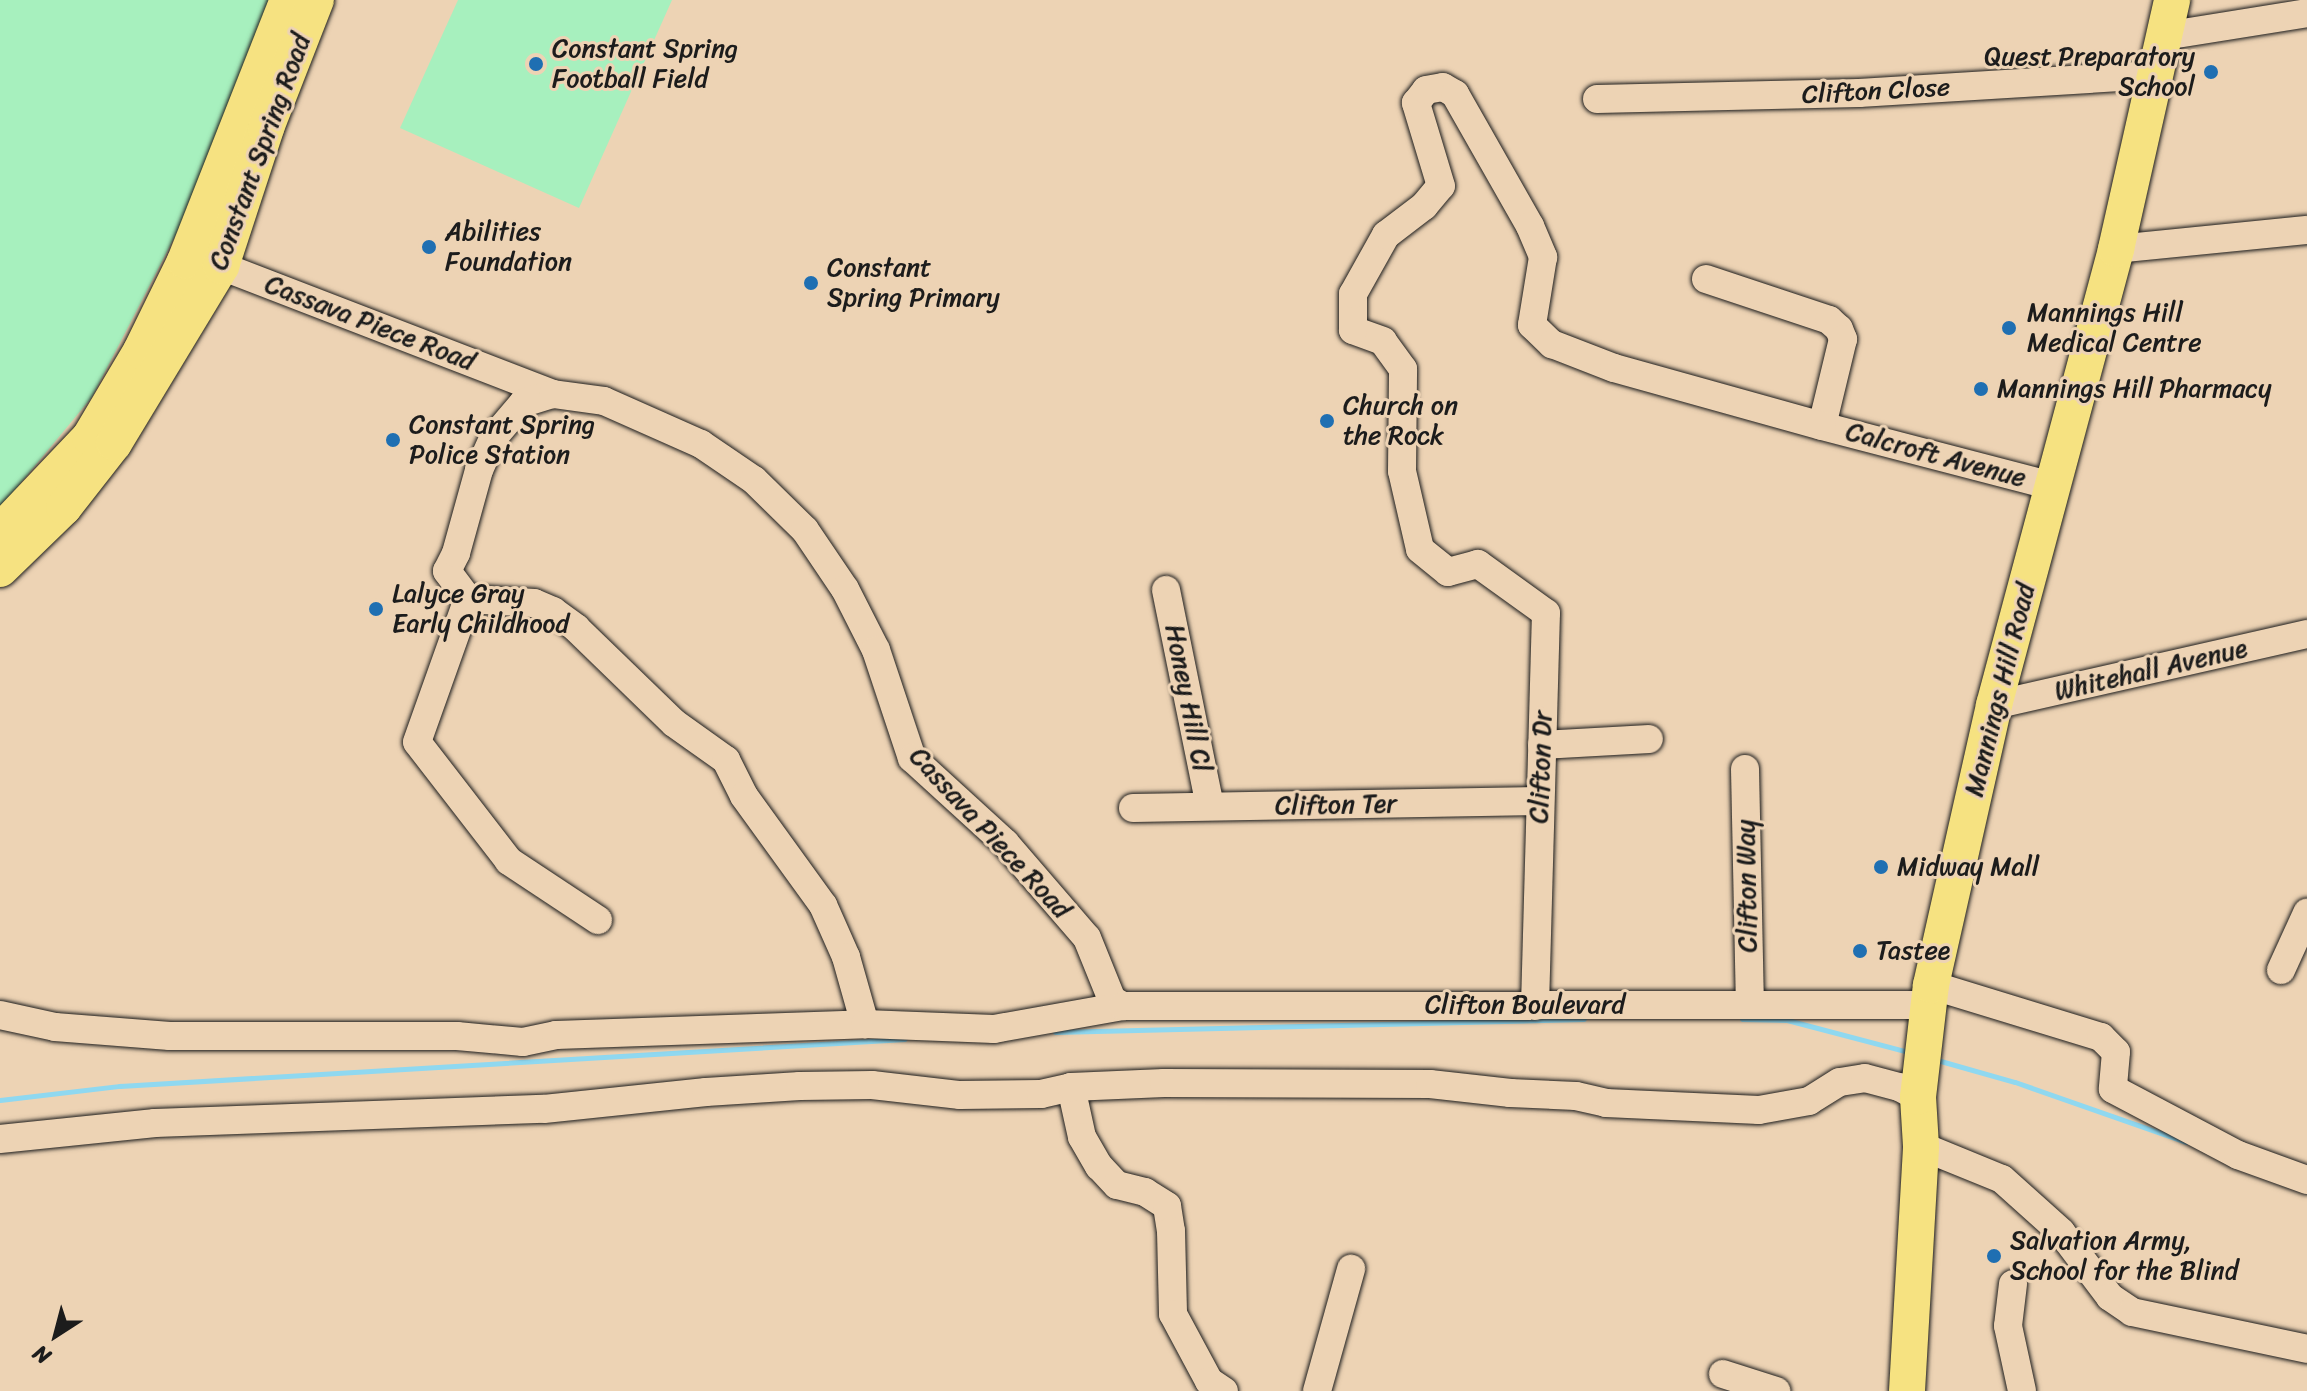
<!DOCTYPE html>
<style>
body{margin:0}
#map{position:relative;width:2307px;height:1391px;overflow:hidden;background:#edd3b4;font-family:Sriracha,sans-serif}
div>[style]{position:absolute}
.green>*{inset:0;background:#a7f0be}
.stream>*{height:5px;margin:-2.5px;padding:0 2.5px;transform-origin:2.5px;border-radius:2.5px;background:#8fd8f0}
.roads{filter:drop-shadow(0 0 2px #1c1c1c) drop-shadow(0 0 2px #1c1c1c)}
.minor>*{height:28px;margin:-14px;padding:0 14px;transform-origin:14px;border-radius:14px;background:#edd3b4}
.major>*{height:36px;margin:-18px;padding:0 18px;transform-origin:18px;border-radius:18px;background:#f6e281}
.dots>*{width:22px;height:22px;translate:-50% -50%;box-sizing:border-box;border:4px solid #edd3b4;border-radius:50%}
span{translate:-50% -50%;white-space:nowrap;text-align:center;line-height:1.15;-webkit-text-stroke:6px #edd3b4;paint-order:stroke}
.poi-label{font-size:26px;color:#1c1c1c}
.left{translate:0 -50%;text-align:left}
.right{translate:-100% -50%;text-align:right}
.street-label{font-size:26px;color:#1c1c1c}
.north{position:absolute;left:16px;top:1295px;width:80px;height:80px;-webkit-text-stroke:6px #edd3b4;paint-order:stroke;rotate:216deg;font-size:22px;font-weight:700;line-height:32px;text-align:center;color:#1c1c1c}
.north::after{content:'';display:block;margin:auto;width:28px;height:36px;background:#1c1c1c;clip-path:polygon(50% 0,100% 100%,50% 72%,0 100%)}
</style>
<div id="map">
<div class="green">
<div style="clip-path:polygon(0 0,288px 0,249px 93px,92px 397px,0 508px)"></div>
<div style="clip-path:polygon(458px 0,672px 0,579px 208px,400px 128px)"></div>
</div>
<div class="stream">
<div style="left:1742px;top:1019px;width:45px;rotate:1.3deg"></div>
<div style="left:1787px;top:1020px;width:129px;rotate:14.8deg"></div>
<div style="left:1055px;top:1032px;width:529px;rotate:-1.41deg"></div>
<div style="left:1937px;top:1060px;width:81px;rotate:15.8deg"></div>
<div style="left:2015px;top:1082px;width:181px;rotate:19.3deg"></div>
<div style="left:0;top:1100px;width:121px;rotate:-6.7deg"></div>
<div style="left:120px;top:1086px;width:786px;rotate:-3.43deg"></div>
</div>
<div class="roads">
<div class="minor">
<div style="left:2164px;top:36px;width:145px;rotate:-9.1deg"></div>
<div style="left:1597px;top:99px;width:262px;rotate:-1.3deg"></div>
<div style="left:1859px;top:93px;width:297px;rotate:-3.5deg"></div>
<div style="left:2116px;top:249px;width:192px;rotate:-5.7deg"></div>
<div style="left:202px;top:263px;width:19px;rotate:9deg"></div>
<div style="left:221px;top:266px;width:356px;rotate:21.1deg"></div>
<div style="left:1706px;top:279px;width:130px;rotate:18.4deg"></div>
<div style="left:1829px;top:320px;width:13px;rotate:42deg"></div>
<div style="left:1839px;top:329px;width:11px;rotate:68deg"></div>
<div style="left:1843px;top:339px;width:89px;rotate:103.6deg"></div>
<div style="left:1822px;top:426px;width:238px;rotate:14.6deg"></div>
<div style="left:1166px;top:590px;width:220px;rotate:78.5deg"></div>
<div style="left:468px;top:599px;width:66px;rotate:3.5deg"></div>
<div style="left:534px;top:603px;width:21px;rotate:23deg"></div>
<div style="left:553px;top:611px;width:29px;rotate:36deg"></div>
<div style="left:576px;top:628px;width:136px;rotate:44.1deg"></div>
<div style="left:674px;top:723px;width:64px;rotate:35.4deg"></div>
<div style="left:726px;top:760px;width:40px;rotate:63.4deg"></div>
<div style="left:744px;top:796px;width:135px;rotate:54.1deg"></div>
<div style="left:823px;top:905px;width:57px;rotate:66.1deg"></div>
<div style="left:846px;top:957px;width:70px;rotate:74.2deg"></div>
<div style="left:1994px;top:705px;width:321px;rotate:-12.8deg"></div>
<div style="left:1542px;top:745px;width:107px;rotate:-3.2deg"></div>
<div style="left:1745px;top:769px;width:235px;rotate:88.8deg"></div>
<div style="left:1133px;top:808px;width:407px;rotate:-1deg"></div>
<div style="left:598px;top:920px;width:107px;rotate:-146.5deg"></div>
<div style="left:509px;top:861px;width:150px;rotate:-127.7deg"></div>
<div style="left:417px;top:742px;width:152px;rotate:-70.4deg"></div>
<div style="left:468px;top:599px;width:35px;rotate:-127deg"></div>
<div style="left:447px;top:571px;width:20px;rotate:-63deg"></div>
<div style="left:456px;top:553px;width:86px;rotate:-74.5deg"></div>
<div style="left:479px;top:470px;width:36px;rotate:-66deg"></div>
<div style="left:494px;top:437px;width:45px;rotate:-49.5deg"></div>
<div style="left:523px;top:403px;width:31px;rotate:-17deg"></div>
<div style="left:553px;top:394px;width:51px;rotate:7.8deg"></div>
<div style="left:604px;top:401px;width:106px;rotate:23.9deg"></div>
<div style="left:701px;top:444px;width:64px;rotate:34.2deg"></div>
<div style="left:754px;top:480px;width:71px;rotate:44.4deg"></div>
<div style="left:805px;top:530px;width:71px;rotate:55.9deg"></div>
<div style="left:845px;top:589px;width:68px;rotate:63.1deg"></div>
<div style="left:876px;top:650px;width:114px;rotate:71.6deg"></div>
<div style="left:912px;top:758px;width:126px;rotate:42.4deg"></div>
<div style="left:1005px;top:843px;width:125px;rotate:49.2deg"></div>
<div style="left:1087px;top:938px;width:67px;rotate:68deg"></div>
<div style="left:1112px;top:1000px;width:13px;rotate:29deg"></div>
<div style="left:2281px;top:970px;width:63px;rotate:-65.5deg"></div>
<div style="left:1931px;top:985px;width:178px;rotate:17deg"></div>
<div style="left:2101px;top:1037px;width:21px;rotate:45deg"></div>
<div style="left:2116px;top:1052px;width:37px;rotate:95deg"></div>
<div style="left:2113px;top:1089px;width:141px;rotate:27.8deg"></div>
<div style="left:2238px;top:1155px;width:73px;rotate:19.9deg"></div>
<div style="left:1535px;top:1006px;width:393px;rotate:-88.4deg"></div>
<div style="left:1546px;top:613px;width:84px;rotate:-144.2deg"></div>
<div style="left:1478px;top:564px;width:31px;rotate:165deg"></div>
<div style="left:1448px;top:572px;width:36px;rotate:-141deg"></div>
<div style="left:1420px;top:549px;width:80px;rotate:-103deg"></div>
<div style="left:1402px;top:471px;width:102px;rotate:-89.4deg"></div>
<div style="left:1403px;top:369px;width:34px;rotate:-126deg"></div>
<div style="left:1383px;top:341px;width:32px;rotate:-160deg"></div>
<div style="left:1353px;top:330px;width:36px;rotate:-90deg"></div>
<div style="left:1353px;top:294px;width:68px;rotate:-60.8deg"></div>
<div style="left:1386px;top:235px;width:48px;rotate:-37.3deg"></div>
<div style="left:1424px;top:206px;width:26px;rotate:-50deg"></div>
<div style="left:1441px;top:186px;width:87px;rotate:-106.8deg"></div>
<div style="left:1416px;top:103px;width:16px;rotate:-52deg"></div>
<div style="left:1426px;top:90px;width:17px;rotate:-10deg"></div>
<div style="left:1443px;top:87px;width:14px;rotate:30deg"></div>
<div style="left:1455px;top:94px;width:152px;rotate:60.4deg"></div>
<div style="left:1530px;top:226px;width:34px;rotate:67deg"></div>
<div style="left:1543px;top:257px;width:69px;rotate:99.2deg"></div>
<div style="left:1532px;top:325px;width:28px;rotate:44deg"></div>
<div style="left:1552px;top:344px;width:66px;rotate:21.2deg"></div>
<div style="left:1614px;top:368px;width:216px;rotate:15.6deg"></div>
<div style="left:0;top:1015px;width:56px;rotate:12.3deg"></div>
<div style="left:55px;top:1027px;width:115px;rotate:4.5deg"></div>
<div style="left:170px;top:1036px;width:287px"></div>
<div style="left:457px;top:1036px;width:66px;rotate:5.2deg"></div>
<div style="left:523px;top:1042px;width:34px;rotate:-12deg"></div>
<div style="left:556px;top:1035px;width:309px;rotate:-2deg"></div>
<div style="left:865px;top:1024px;width:129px;rotate:2.2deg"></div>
<div style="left:994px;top:1029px;width:131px;rotate:-10.1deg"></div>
<div style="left:1123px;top:1006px;width:805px;rotate:-0.07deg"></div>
<div style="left:1071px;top:1087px;width:51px;rotate:77.6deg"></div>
<div style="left:1082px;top:1137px;width:34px;rotate:60deg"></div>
<div style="left:1099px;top:1166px;width:26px;rotate:47deg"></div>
<div style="left:1117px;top:1185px;width:29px;rotate:14deg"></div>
<div style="left:1145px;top:1192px;width:26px;rotate:32deg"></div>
<div style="left:1167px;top:1206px;width:25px;rotate:81deg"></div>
<div style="left:1171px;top:1231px;width:83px;rotate:88.6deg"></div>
<div style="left:1173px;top:1314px;width:76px;rotate:61.8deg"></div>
<div style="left:1209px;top:1381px;width:18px;rotate:34deg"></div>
<div style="left:0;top:1139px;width:156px;rotate:-5.9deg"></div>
<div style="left:155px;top:1123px;width:389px;rotate:-2.1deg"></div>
<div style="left:544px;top:1109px;width:163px;rotate:-6deg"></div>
<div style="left:706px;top:1092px;width:94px;rotate:-3.7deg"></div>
<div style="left:800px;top:1086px;width:72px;rotate:-0.8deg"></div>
<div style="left:872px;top:1085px;width:89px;rotate:6.5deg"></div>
<div style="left:960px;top:1095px;width:81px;rotate:-0.7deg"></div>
<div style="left:1041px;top:1094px;width:31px;rotate:-13deg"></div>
<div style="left:1071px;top:1087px;width:93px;rotate:-2.5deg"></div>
<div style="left:1164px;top:1083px;width:266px;rotate:0.2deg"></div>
<div style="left:1430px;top:1084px;width:81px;rotate:6.4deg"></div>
<div style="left:1510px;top:1093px;width:66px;rotate:2.6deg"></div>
<div style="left:1576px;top:1096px;width:31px;rotate:13deg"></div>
<div style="left:1606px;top:1103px;width:153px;rotate:2.6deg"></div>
<div style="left:1759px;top:1110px;width:51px;rotate:-10.2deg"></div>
<div style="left:1809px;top:1101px;width:36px;rotate:-32deg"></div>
<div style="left:1840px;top:1082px;width:25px;rotate:-9deg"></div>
<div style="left:1865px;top:1078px;width:35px;rotate:15deg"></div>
<div style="left:1899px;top:1087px;width:21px;rotate:28deg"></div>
<div style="left:1921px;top:1146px;width:87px;rotate:22.2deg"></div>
<div style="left:2002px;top:1179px;width:79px;rotate:41.9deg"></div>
<div style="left:2061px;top:1232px;width:81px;rotate:53deg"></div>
<div style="left:2110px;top:1297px;width:27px;rotate:34deg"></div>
<div style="left:2132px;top:1312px;width:179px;rotate:11.9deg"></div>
<div style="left:2013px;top:1284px;width:42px;rotate:96.8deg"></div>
<div style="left:2008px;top:1326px;width:66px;rotate:77.8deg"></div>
<div style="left:1723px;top:1374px;width:56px;rotate:17.8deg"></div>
<div style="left:1317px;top:1391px;width:127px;rotate:-74.4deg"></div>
</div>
<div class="major">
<div style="left:0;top:532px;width:131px;rotate:-46.5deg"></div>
<div style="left:90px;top:437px;width:100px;rotate:-59.3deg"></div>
<div style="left:141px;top:351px;width:100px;rotate:-63.9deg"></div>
<div style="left:185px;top:261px;width:281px;rotate:-68.5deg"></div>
<div style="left:0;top:569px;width:89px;rotate:-44.1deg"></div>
<div style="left:64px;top:507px;width:81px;rotate:-52deg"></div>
<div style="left:114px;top:443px;width:207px;rotate:-58.8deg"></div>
<div style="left:221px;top:266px;width:145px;rotate:-71.9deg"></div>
<div style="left:266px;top:128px;width:137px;rotate:-68.7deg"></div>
<div style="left:1907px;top:1391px;width:245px;rotate:-86.7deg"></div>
<div style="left:1921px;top:1146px;width:49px;rotate:-93.5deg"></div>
<div style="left:1918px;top:1097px;width:113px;rotate:-83.4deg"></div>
<div style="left:1931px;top:985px;width:287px;rotate:-77.3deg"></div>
<div style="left:1994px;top:705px;width:472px;rotate:-75deg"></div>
<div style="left:2116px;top:249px;width:255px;rotate:-77.3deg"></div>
</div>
</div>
<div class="dots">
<div style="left:536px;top:64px;background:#1f6fb2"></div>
<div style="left:2211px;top:72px;background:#1f6fb2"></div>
<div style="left:429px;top:247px;background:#1f6fb2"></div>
<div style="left:811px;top:283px;background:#1f6fb2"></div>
<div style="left:2009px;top:328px;background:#1f6fb2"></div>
<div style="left:1981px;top:389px;background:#1f6fb2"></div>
<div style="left:1327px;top:421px;background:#1f6fb2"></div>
<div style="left:393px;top:440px;background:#1f6fb2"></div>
<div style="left:376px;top:609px;background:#1f6fb2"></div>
<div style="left:1881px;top:867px;background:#1f6fb2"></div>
<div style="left:1860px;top:951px;background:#1f6fb2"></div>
<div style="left:1994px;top:1256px;background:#1f6fb2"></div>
</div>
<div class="poi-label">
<span class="left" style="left:552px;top:64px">Constant Spring<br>Football Field</span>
<span class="right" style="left:2195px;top:72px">Quest Preparatory<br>School</span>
<span class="left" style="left:445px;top:247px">Abilities<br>Foundation</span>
<span class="left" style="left:827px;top:283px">Constant<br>Spring Primary</span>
<span class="left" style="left:2027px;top:328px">Mannings Hill<br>Medical Centre</span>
<span class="left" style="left:1997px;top:389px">Mannings Hill Pharmacy</span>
<span class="left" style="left:1343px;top:421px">Church on<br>the Rock</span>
<span class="left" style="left:409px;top:440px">Constant Spring<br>Police Station</span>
<span class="left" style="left:392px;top:609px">Lalyce Gray<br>Early Childhood</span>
<span class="left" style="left:1897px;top:867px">Midway Mall</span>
<span class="left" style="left:1876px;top:951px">Tastee</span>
<span class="left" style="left:2010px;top:1256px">Salvation Army,<br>School for the Blind</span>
</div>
<div class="street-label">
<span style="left:1876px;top:91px;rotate:-3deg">Clifton Close</span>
<span style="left:260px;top:152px;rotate:-70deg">Constant Spring Road</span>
<span style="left:370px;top:323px;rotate:21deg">Cassava Piece Road</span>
<span style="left:1936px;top:455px;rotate:15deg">Calcroft Avenue</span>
<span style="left:2151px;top:670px;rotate:-13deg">Whitehall Avenue</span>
<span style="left:2000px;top:690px;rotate:-76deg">Mannings Hill Road</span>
<span style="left:1188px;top:698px;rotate:79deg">Honey Hill Cl</span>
<span style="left:1541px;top:767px;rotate:-88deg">Clifton Dr</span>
<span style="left:1336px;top:805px;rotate:-1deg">Clifton Ter</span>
<span style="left:990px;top:833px;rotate:47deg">Cassava Piece Road</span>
<span style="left:1747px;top:886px;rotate:-91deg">Clifton Way</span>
<span style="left:1525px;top:1005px">Clifton Boulevard</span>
</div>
<div class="north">N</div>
</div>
